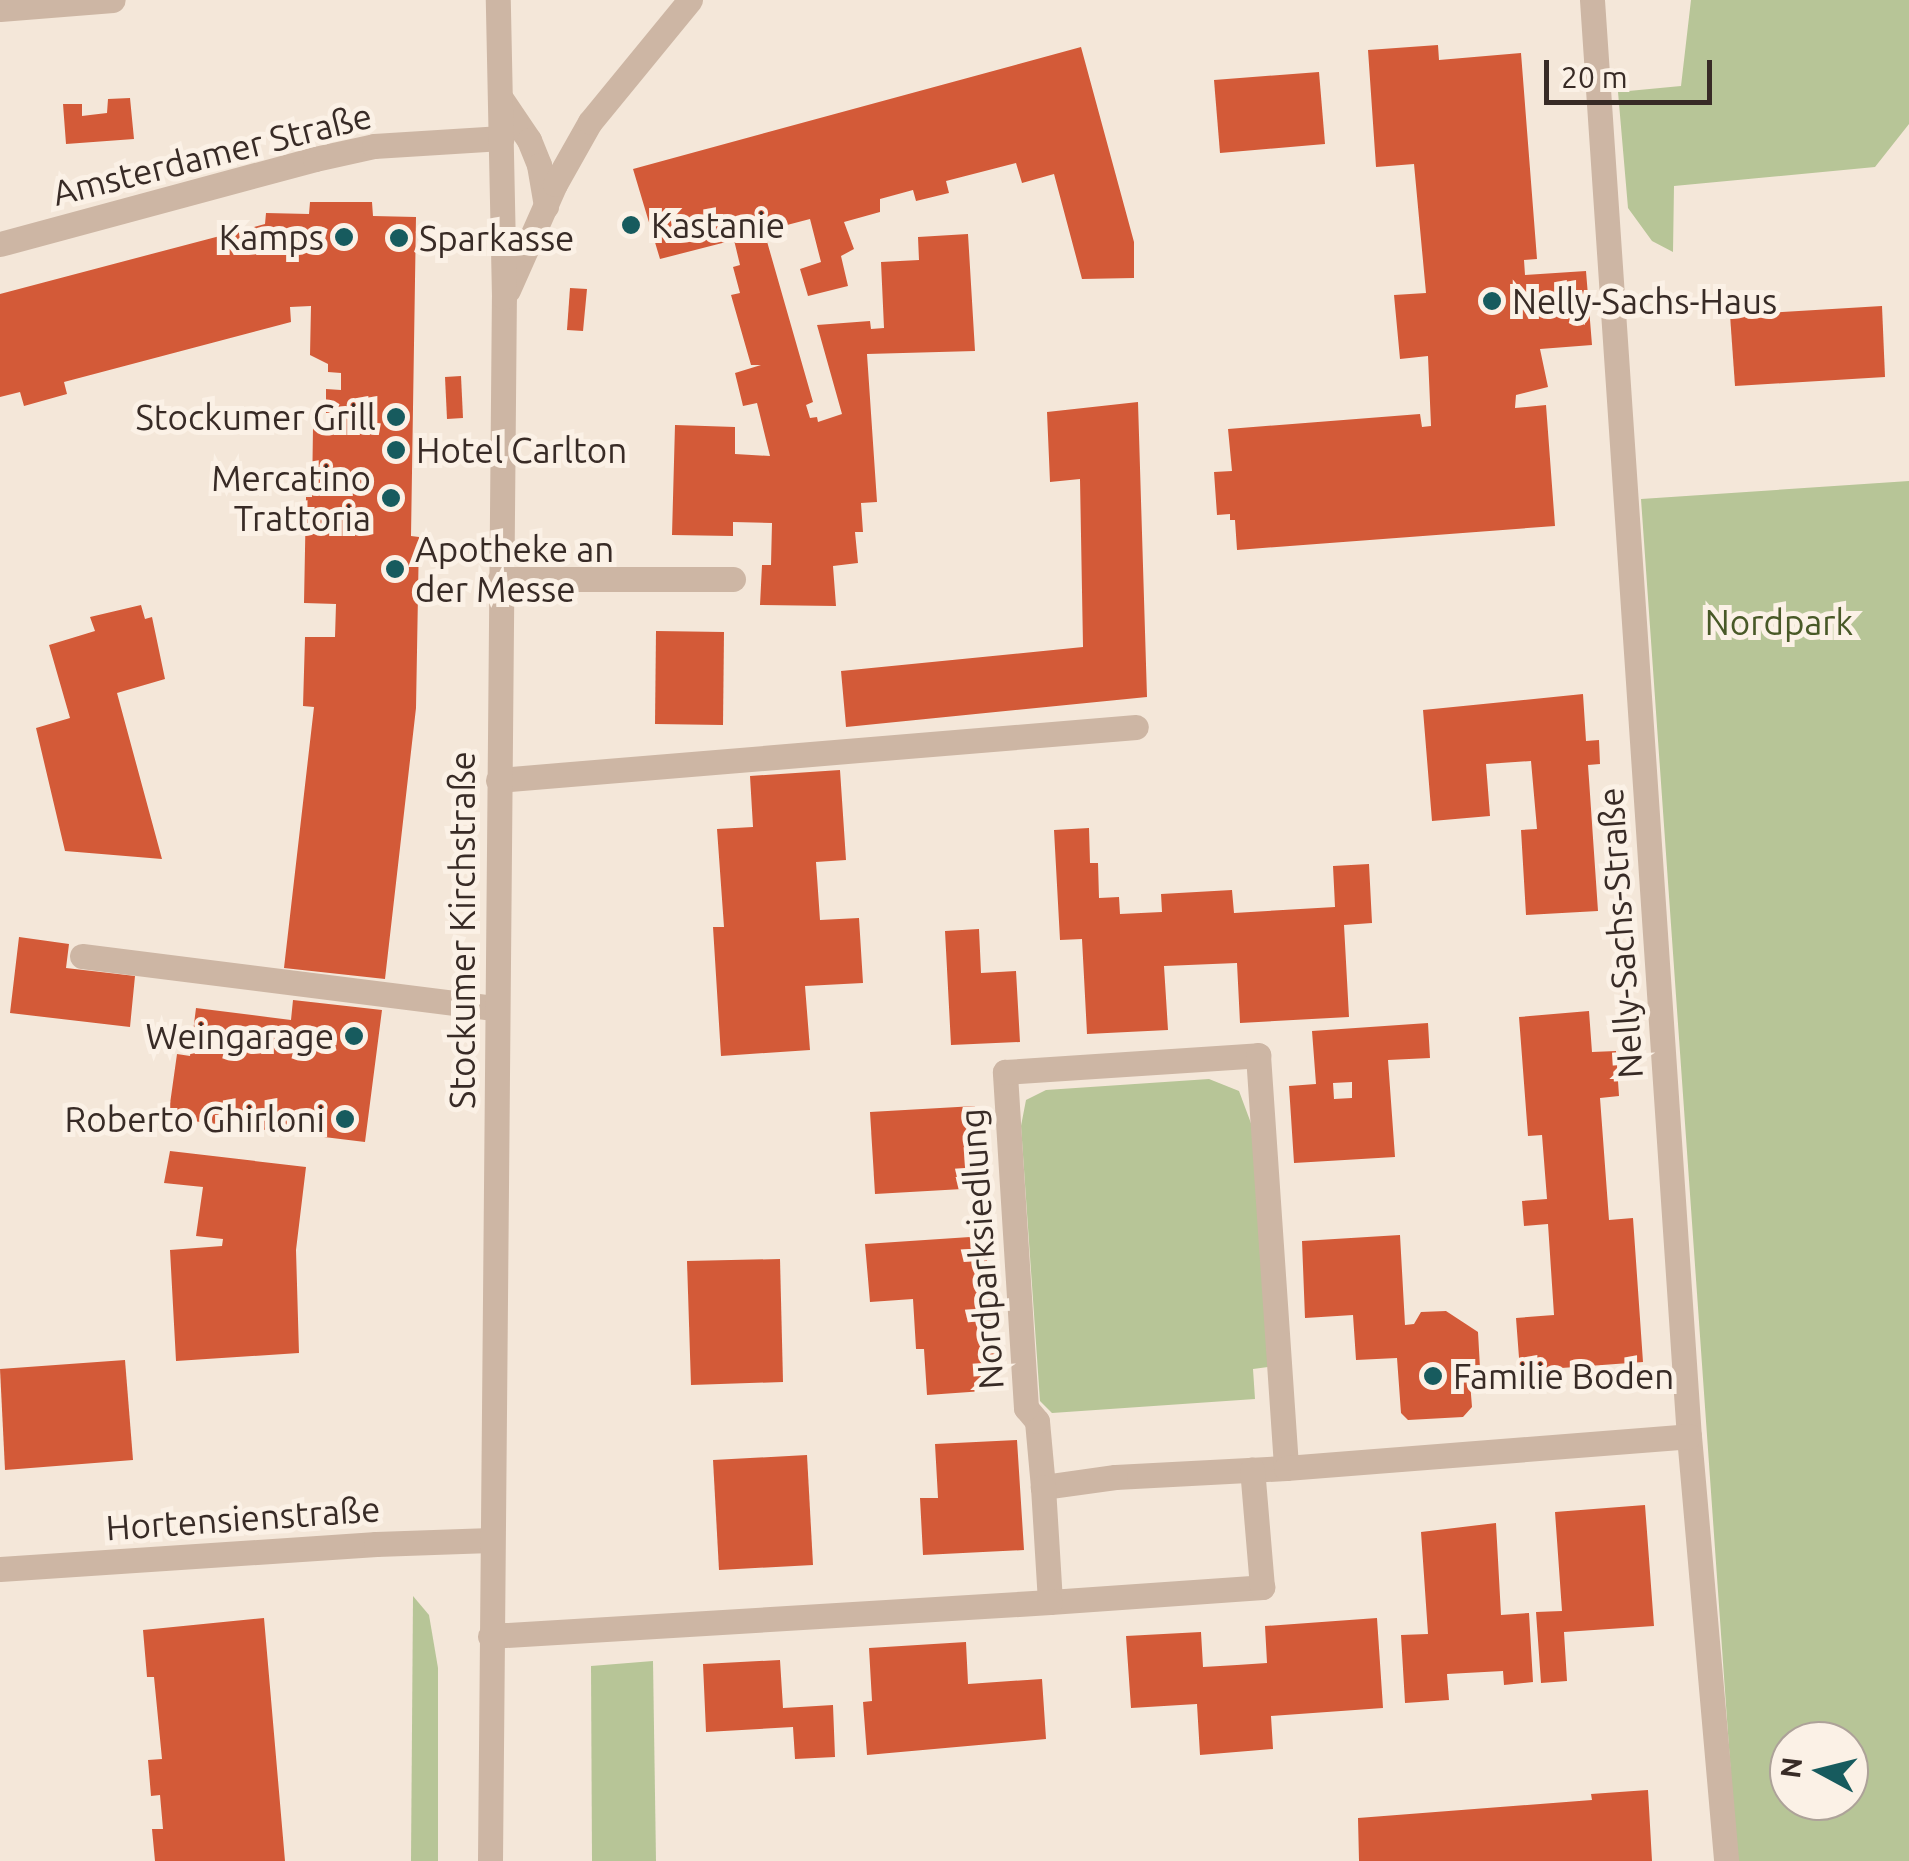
<!DOCTYPE html>
<meta charset="utf-8">
<style>
body{margin:0}
#map{position:relative;width:1909px;height:1861px;overflow:hidden;background:#f4e7d9;font-family:Ubuntu,sans-serif}
div>[style]{position:absolute}
.green>*{inset:0;background:#b7c597}
.building>*{inset:0;background:#d35a38}
.minor>*{height:25px;margin:-12.5px;padding:0 12.5px;transform-origin:12.5px;border-radius:12.5px;background:#cdb6a4}
.dots>*{width:28px;height:28px;translate:-50% -50%;box-sizing:border-box;border:5px solid #fbf1e6;border-radius:50%}
span{translate:-50% -50%;white-space:nowrap;text-align:center;line-height:1.15;-webkit-text-stroke:10px #fbf1e6;paint-order:stroke}
.street-label{font-size:35px;color:#382b26}
.poi-label{font-size:35px;color:#382b26}
.left{translate:0 -50%;text-align:left}
.right{translate:-100% -50%;text-align:right}
.park-label{font-size:35px;color:#485927}
.north{position:absolute;left:1769px;top:1721px;width:100px;height:100px;box-sizing:border-box;background:#fbf1e6;border:2px solid #ada299;border-radius:50%;rotate:277deg;font-size:28px;font-weight:700;line-height:40px;text-align:center;color:#382b26}
.north::after{content:'';display:block;margin:auto;width:35px;height:45px;background:#175b5e;clip-path:polygon(50% 0,100% 100%,50% 72%,0 100%)}
.scale{position:absolute;left:1544px;top:60px;width:168px;height:45px;box-sizing:border-box;border:5px solid #382b26;border-top:0;padding-left:12px;font-size:30px;line-height:35px;white-space:nowrap;color:#382b26;-webkit-text-stroke:8px #fbf1e6;paint-order:stroke}
</style>
<div id="map">
<div class="green">
<div style="clip-path:polygon(1691px 0,1909px 0,1909px 124px,1875px 167px,1674px 186px,1673px 252px,1652px 241px,1628px 208px,1618px 92px,1681px 86px)"></div>
<div style="clip-path:polygon(evenodd,1909px 481px,1909px 1861px,1737px 1861px,1641px 499px,1909px 481px,1789px 1741px,1849px 1741px,1849px 1801px,1789px 1801px,1789px 1741px)"></div>
<div style="clip-path:polygon(1209px 1079px,1239px 1091px,1252px 1126px,1268px 1367px,1253px 1369px,1255px 1399px,1052px 1413px,1040px 1401px,1021px 1126px,1026px 1100px,1046px 1090px)"></div>
<div style="clip-path:polygon(413px 1596px,429px 1615px,438px 1668px,438px 1861px,411px 1861px)"></div>
<div style="clip-path:polygon(653px 1661px,656px 1861px,592px 1861px,591px 1666px)"></div>
</div>
<div class="building">
<div style="clip-path:polygon(1438px 45px,1439px 60px,1521px 53px,1537px 259px,1524px 260px,1525px 275px,1586px 271px,1592px 345px,1540px 349px,1548px 387px,1516px 395px,1515px 408px,1546px 405px,1555px 526px,1237px 550px,1235px 520px,1230px 520px,1230px 514px,1217px 515px,1214px 472px,1232px 471px,1228px 429px,1420px 414px,1422px 427px,1431px 426px,1428px 356px,1400px 359px,1394px 295px,1426px 293px,1414px 164px,1376px 167px,1368px 50px)"></div>
<div style="clip-path:polygon(1081px 47px,1134px 242px,1134px 278px,1082px 279px,1054px 174px,1022px 183px,1016px 163px,946px 181px,949px 193px,916px 201px,913px 190px,880px 199px,880px 212px,844px 222px,854px 249px,841px 256px,848px 286px,808px 296px,800px 269px,821px 262px,810px 219px,764px 231px,813px 402px,806px 405px,810px 418px,817px 417px,818px 422px,842px 414px,817px 325px,870px 321px,871px 329px,884px 328px,881px 262px,919px 260px,918px 237px,968px 234px,975px 351px,867px 354px,877px 502px,861px 503px,863px 532px,855px 532px,858px 563px,833px 566px,836px 606px,760px 605px,762px 565px,771px 565px,772px 523px,733px 522px,733px 536px,672px 535px,675px 425px,735px 427px,735px 454px,770px 456px,757px 403px,743px 406px,735px 373px,761px 365px,751px 365px,731px 295px,740px 293px,733px 267px,740px 265px,734px 240px,660px 259px,633px 169px)"></div>
<div style="clip-path:polygon(1319px 72px,1325px 144px,1220px 153px,1214px 80px)"></div>
<div style="clip-path:polygon(130px 98px,134px 139px,66px 144px,63px 104px,82px 104px,82px 116px,90px 115px,107px 113px,108px 99px)"></div>
<div style="clip-path:polygon(310px 202px,372px 202px,373px 216px,416px 217px,411px 536px,419px 537px,416px 708px,385px 979px,284px 968px,314px 707px,303px 706px,305px 637px,335px 637px,336px 604px,304px 603px,306px 497px,312px 497px,313px 427px,326px 426px,326px 389px,341px 390px,341px 373px,328px 372px,328px 364px,310px 355px,311px 306px,290px 307px,291px 322px,64px 382px,67px 394px,24px 406px,20px 392px,0 397px,0 294px,265px 224px,266px 213px,309px 214px)"></div>
<div style="clip-path:polygon(570px 288px,587px 289px,583px 331px,567px 330px)"></div>
<div style="clip-path:polygon(1882px 306px,1885px 377px,1735px 386px,1730px 315px)"></div>
<div style="clip-path:polygon(461px 376px,463px 418px,447px 419px,445px 377px)"></div>
<div style="clip-path:polygon(1138px 402px,1147px 697px,846px 727px,841px 671px,1083px 647px,1080px 479px,1050px 482px,1047px 412px)"></div>
<div style="clip-path:polygon(141px 605px,145px 619px,152px 617px,165px 679px,117px 693px,162px 859px,65px 851px,36px 728px,70px 718px,49px 645px,95px 631px,90px 617px)"></div>
<div style="clip-path:polygon(656px 631px,724px 632px,723px 725px,655px 724px)"></div>
<div style="clip-path:polygon(1583px 694px,1586px 741px,1599px 740px,1600px 764px,1588px 765px,1598px 911px,1526px 915px,1521px 830px,1537px 829px,1531px 761px,1486px 764px,1490px 816px,1432px 821px,1423px 710px)"></div>
<div style="clip-path:polygon(840px 770px,846px 860px,816px 862px,820px 920px,859px 918px,863px 983px,805px 986px,810px 1050px,721px 1056px,713px 927px,724px 927px,717px 829px,753px 827px,750px 776px)"></div>
<div style="clip-path:polygon(1089px 828px,1090px 863px,1098px 863px,1099px 898px,1119px 897px,1120px 914px,1162px 912px,1161px 894px,1232px 890px,1234px 913px,1335px 907px,1333px 866px,1369px 864px,1372px 923px,1344px 925px,1349px 1017px,1240px 1023px,1237px 963px,1164px 966px,1168px 1030px,1087px 1034px,1082px 939px,1060px 940px,1054px 830px)"></div>
<div style="clip-path:polygon(979px 929px,981px 973px,1016px 971px,1020px 1042px,951px 1045px,945px 931px)"></div>
<div style="clip-path:polygon(19px 937px,69px 944px,66px 968px,135px 976px,130px 1027px,10px 1013px)"></div>
<div style="clip-path:polygon(293px 1000px,382px 1010px,365px 1142px,168px 1118px,177px 1054px,190px 1056px,196px 1008px,291px 1020px)"></div>
<div style="clip-path:polygon(1589px 1011px,1592px 1052px,1616px 1051px,1619px 1096px,1600px 1098px,1609px 1220px,1633px 1218px,1643px 1362px,1520px 1371px,1516px 1318px,1554px 1315px,1548px 1224px,1524px 1226px,1522px 1201px,1547px 1199px,1542px 1135px,1528px 1136px,1519px 1017px)"></div>
<div style="clip-path:polygon(evenodd,1428px 1023px,1430px 1058px,1388px 1060px,1395px 1157px,1294px 1163px,1289px 1086px,1316px 1084px,1312px 1031px,1428px 1023px,1352px 1082px,1352px 1098px,1334px 1099px,1333px 1083px,1352px 1082px)"></div>
<div style="clip-path:polygon(975px 1106px,980px 1188px,875px 1194px,870px 1112px)"></div>
<div style="clip-path:polygon(170px 1151px,306px 1167px,296px 1250px,299px 1353px,176px 1361px,170px 1250px,222px 1246px,223px 1239px,196px 1236px,203px 1187px,164px 1183px)"></div>
<div style="clip-path:polygon(1400px 1235px,1405px 1325px,1414px 1324px,1421px 1312px,1446px 1311px,1478px 1332px,1480px 1368px,1469px 1369px,1472px 1407px,1463px 1417px,1408px 1420px,1401px 1413px,1397px 1358px,1356px 1360px,1353px 1315px,1305px 1318px,1302px 1241px)"></div>
<div style="clip-path:polygon(985px 1236px,998px 1390px,927px 1395px,924px 1349px,916px 1349px,913px 1299px,870px 1302px,865px 1244px)"></div>
<div style="clip-path:polygon(780px 1259px,783px 1382px,691px 1385px,687px 1261px)"></div>
<div style="clip-path:polygon(125px 1360px,133px 1460px,5px 1470px,0 1369px)"></div>
<div style="clip-path:polygon(1017px 1440px,1024px 1550px,923px 1555px,920px 1498px,938px 1498px,935px 1444px)"></div>
<div style="clip-path:polygon(807px 1455px,813px 1565px,719px 1570px,713px 1460px)"></div>
<div style="clip-path:polygon(1645px 1505px,1654px 1626px,1564px 1632px,1567px 1681px,1541px 1683px,1536px 1612px,1562px 1611px,1555px 1512px)"></div>
<div style="clip-path:polygon(1496px 1523px,1501px 1615px,1529px 1613px,1533px 1682px,1504px 1685px,1503px 1671px,1447px 1674px,1449px 1700px,1405px 1703px,1401px 1635px,1428px 1634px,1421px 1532px)"></div>
<div style="clip-path:polygon(264px 1618px,285px 1861px,155px 1861px,152px 1829px,163px 1829px,160px 1795px,151px 1796px,148px 1760px,162px 1759px,154px 1677px,147px 1677px,143px 1630px)"></div>
<div style="clip-path:polygon(1377px 1618px,1383px 1708px,1271px 1716px,1273px 1749px,1200px 1755px,1197px 1704px,1131px 1708px,1126px 1636px,1201px 1632px,1203px 1667px,1237px 1665px,1267px 1663px,1265px 1626px)"></div>
<div style="clip-path:polygon(966px 1642px,968px 1684px,1042px 1679px,1046px 1739px,867px 1755px,863px 1702px,872px 1701px,869px 1648px)"></div>
<div style="clip-path:polygon(780px 1660px,783px 1708px,833px 1705px,835px 1757px,795px 1759px,793px 1727px,706px 1732px,703px 1664px)"></div>
<div style="clip-path:polygon(1648px 1790px,1652px 1861px,1359px 1861px,1358px 1818px,1592px 1800px,1591px 1794px)"></div>
</div>
<div class="minor">
<div style="left:1592px;top:0;width:1439px;rotate:86.14deg"></div>
<div style="left:1689px;top:1436px;width:427px;rotate:85deg"></div>
<div style="left:0;top:9px;width:113px;rotate:-4.6deg"></div>
<div style="left:502px;top:100px;width:48px;rotate:56deg"></div>
<div style="left:529px;top:140px;width:27px;rotate:68deg"></div>
<div style="left:539px;top:165px;width:42px;rotate:80.3deg"></div>
<div style="left:0;top:244px;width:326px;rotate:-15.1deg"></div>
<div style="left:315px;top:159px;width:60px;rotate:-12.4deg"></div>
<div style="left:374px;top:146px;width:128px;rotate:-3.6deg"></div>
<div style="left:508px;top:290px;width:116px;rotate:-66.1deg"></div>
<div style="left:555px;top:184px;width:71px;rotate:-60.6deg"></div>
<div style="left:590px;top:122px;width:158px;rotate:-50.7deg"></div>
<div style="left:500px;top:579px;width:233px"></div>
<div style="left:498px;top:780px;width:640px;rotate:-4.75deg"></div>
<div style="left:82px;top:956px;width:417px;rotate:7.2deg"></div>
<div style="left:1286px;top:1468px;width:171px;rotate:177deg"></div>
<div style="left:1115px;top:1477px;width:73px;rotate:172.1deg"></div>
<div style="left:1043px;top:1487px;width:66px;rotate:-95.2deg"></div>
<div style="left:1037px;top:1421px;width:17px;rotate:-130deg"></div>
<div style="left:1026px;top:1408px;width:337px;rotate:-93.6deg"></div>
<div style="left:1005px;top:1072px;width:254px;rotate:-3.8deg"></div>
<div style="left:1258px;top:1055px;width:414px;rotate:86.1deg"></div>
<div style="left:1286px;top:1468px;width:404px;rotate:-4.5deg"></div>
<div style="left:1043px;top:1487px;width:115px;rotate:86.5deg"></div>
<div style="left:1050px;top:1602px;width:213px;rotate:-4deg"></div>
<div style="left:1262px;top:1587px;width:118px;rotate:-94.8deg"></div>
<div style="left:0;top:1569px;width:377px;rotate:-3.8deg"></div>
<div style="left:376px;top:1544px;width:115px;rotate:-2deg"></div>
<div style="left:490px;top:1636px;width:561px;rotate:-3.47deg"></div>
<div style="left:490px;top:1861px;width:1564px;rotate:-89.49deg"></div>
<div style="left:504px;top:297px;width:297px;rotate:-91.2deg"></div>
</div>
<div class="dots">
<div style="left:631px;top:225px;background:#175b5e"></div>
<div style="left:344px;top:237px;background:#175b5e"></div>
<div style="left:399px;top:238px;background:#175b5e"></div>
<div style="left:1492px;top:301px;background:#175b5e"></div>
<div style="left:396px;top:417px;background:#175b5e"></div>
<div style="left:396px;top:450px;background:#175b5e"></div>
<div style="left:391px;top:498px;background:#175b5e"></div>
<div style="left:395px;top:569px;background:#175b5e"></div>
<div style="left:354px;top:1036px;background:#175b5e"></div>
<div style="left:345px;top:1119px;background:#175b5e"></div>
<div style="left:1433px;top:1376px;background:#175b5e"></div>
</div>
<div class="street-label">
<span style="left:212px;top:154px;rotate:-14deg">Amsterdamer Straße</span>
<span style="left:462px;top:930px;rotate:-90deg">Stockumer Kirchstraße</span>
<span style="left:1620px;top:933px;rotate:-94deg">Nelly-Sachs-Straße</span>
<span style="left:981px;top:1249px;rotate:-94deg">Nordparksiedlung</span>
<span style="left:243px;top:1518px;rotate:-4deg">Hortensienstraße</span>
</div>
<div class="poi-label">
<span class="left" style="left:651px;top:225px">Kastanie</span>
<span class="right" style="left:324px;top:237px">Kamps</span>
<span class="left" style="left:419px;top:238px">Sparkasse</span>
<span class="left" style="left:1512px;top:301px">Nelly-Sachs-Haus</span>
<span class="right" style="left:376px;top:417px">Stockumer Grill</span>
<span class="left" style="left:416px;top:450px">Hotel Carlton</span>
<span class="right" style="left:371px;top:498px">Mercatino<br>Trattoria</span>
<span class="left" style="left:415px;top:569px">Apotheke an<br>der Messe</span>
<span class="right" style="left:334px;top:1036px">Weingarage</span>
<span class="right" style="left:325px;top:1119px">Roberto Ghirloni</span>
<span class="left" style="left:1453px;top:1376px">Familie Boden</span>
</div>
<div class="park-label">
<span style="left:1779px;top:622px">Nordpark</span>
</div>
<div class="north">N</div>
<div class="scale">20 m</div>
</div>
